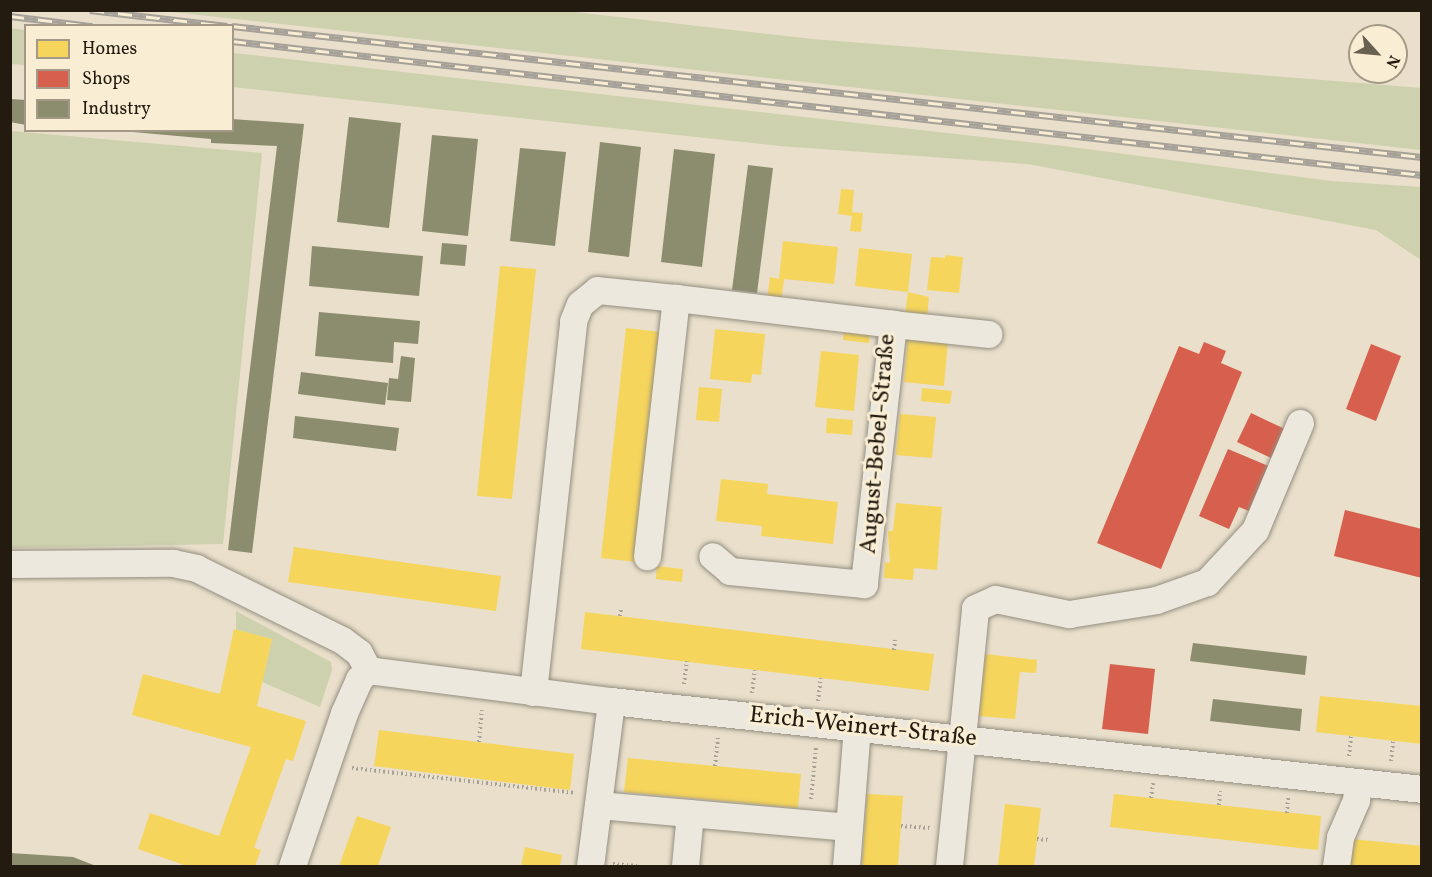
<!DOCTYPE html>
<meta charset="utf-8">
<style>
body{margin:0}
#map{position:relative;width:1432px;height:877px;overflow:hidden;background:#e9dfca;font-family:Vollkorn,serif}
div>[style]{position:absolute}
.green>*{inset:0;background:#cdd1ad}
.homes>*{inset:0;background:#f6d55c}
.shops>*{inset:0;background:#d6604d}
.industry>*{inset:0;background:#8c8c6e}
.path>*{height:4px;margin-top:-2px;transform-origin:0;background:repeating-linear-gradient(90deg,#a6a198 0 1.5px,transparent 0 4.5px)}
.roads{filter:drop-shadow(0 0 2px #948e80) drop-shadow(0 0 2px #948e80)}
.minor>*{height:27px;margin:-13.5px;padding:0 13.5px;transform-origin:13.5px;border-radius:13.5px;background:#ece8dd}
.rail>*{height:7px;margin-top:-3.5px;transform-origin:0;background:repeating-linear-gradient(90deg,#f9edd4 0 14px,#a6a198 0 28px);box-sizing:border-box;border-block:2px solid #a6a198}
span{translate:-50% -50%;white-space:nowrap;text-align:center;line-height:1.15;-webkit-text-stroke:6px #f9edd4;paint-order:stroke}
.street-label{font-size:24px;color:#231b10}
.frame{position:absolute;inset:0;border:12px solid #231b10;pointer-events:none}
.legend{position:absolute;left:24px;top:24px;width:210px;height:108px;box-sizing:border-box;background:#f9edd4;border:2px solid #a39986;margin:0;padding:8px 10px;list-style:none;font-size:18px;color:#231b10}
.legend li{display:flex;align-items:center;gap:12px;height:30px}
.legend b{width:30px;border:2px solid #a39986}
.north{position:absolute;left:1348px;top:24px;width:60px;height:60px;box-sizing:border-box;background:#f9edd4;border:2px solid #a39986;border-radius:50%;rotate:117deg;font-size:16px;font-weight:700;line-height:24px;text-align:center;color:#231b10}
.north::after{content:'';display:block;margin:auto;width:21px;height:27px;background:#686051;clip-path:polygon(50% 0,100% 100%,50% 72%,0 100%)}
</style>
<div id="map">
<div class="green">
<div style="clip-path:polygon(163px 11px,566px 11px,813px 39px,1421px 88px,1421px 150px)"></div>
<div style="clip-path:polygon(11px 28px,25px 30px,25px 65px,11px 64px)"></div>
<div style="clip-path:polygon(233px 53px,1071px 147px,1332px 181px,1421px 187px,1421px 260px,1376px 230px,1028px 164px,780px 146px,233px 87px)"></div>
<div style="clip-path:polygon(11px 131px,262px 153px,223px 544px,11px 548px)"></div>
<div style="clip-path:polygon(236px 611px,331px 662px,332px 670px,320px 707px,262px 682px,272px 639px,236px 630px)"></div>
</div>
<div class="homes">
<div style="clip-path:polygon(841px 189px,854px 190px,852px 212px,863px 213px,861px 232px,850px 231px,852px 216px,838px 214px)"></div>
<div style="clip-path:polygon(783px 241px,838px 247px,834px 284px,784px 279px,781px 302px,767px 301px,770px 277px,779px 279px)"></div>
<div style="clip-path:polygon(859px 248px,912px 254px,908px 292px,929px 297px,927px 317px,905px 314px,908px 292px,855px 286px)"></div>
<div style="clip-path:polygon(945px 255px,963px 257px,959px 293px,927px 290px,931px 257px,945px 258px)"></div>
<div style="clip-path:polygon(500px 266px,536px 269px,512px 499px,477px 496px)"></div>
<div style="clip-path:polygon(626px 328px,661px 332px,636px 562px,601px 558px)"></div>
<div style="clip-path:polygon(715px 329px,765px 334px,761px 375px,752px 374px,751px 383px,710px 379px)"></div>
<div style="clip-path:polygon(844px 330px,870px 332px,869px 343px,843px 340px)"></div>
<div style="clip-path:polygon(908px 337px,948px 341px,944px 386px,904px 382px)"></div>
<div style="clip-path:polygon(821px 351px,859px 355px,854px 411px,815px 407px)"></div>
<div style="clip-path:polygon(699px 387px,722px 389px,719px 422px,696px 420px)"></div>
<div style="clip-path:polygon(922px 388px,952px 391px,950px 404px,921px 401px)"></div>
<div style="clip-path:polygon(900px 414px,936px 417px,932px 458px,896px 455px)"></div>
<div style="clip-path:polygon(827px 418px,853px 420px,852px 435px,826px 433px)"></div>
<div style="clip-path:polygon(721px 479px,768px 484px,767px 494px,838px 502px,833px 544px,761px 536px,762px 526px,716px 521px)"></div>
<div style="clip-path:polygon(896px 503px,942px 507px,937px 570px,914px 568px,913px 580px,884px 578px,885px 562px,890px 563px,888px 531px,893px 531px)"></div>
<div style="clip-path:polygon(294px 547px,501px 576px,496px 611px,288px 582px)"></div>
<div style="clip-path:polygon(657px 566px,683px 569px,682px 582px,656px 579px)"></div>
<div style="clip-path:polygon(585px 612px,934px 654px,929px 691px,581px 649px)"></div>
<div style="clip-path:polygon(234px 629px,272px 639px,257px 706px,306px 721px,293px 761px,286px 759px,254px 848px,261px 850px,255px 866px,187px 866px,138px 849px,150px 813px,219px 836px,251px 747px,132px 715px,143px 674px,220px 694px)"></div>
<div style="clip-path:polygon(985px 654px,1037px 660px,1036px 673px,1020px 672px,1015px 719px,979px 716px)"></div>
<div style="clip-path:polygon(1320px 696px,1422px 706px,1422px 744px,1316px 732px)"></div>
<div style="clip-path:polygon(379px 730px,574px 754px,570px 790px,374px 766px)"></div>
<div style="clip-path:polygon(628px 758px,801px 774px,798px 808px,624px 792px)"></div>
<div style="clip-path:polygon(867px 794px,903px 796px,898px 866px,862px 866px)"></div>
<div style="clip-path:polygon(1114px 794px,1321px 816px,1318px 850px,1110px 827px)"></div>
<div style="clip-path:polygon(1005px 804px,1041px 808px,1034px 866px,998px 866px)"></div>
<div style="clip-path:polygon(357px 816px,391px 827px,378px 866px,339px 866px)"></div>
<div style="clip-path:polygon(1352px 839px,1422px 846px,1422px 866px,1349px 866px)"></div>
<div style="clip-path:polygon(525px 847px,562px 855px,560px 866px,521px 866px)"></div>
</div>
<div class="shops">
<div style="clip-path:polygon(1204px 342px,1226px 351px,1221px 363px,1242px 372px,1161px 569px,1097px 543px,1179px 346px,1199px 354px)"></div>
<div style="clip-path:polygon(1371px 344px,1401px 356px,1376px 421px,1346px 409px)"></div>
<div style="clip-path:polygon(1251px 413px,1285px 429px,1271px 458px,1237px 442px)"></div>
<div style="clip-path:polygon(1228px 449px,1273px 468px,1254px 513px,1239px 507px,1229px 529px,1199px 516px)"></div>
<div style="clip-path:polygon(1345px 510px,1422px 529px,1422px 578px,1334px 556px)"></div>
<div style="clip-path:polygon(1110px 664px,1155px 669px,1148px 734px,1102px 729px)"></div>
</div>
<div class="industry">
<div style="clip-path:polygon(10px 99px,26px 100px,26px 125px,10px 122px)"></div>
<div style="clip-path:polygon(349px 117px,401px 123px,389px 228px,337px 222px)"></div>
<div style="clip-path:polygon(232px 119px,304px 124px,252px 553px,228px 550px,277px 146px,211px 143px,211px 139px,133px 132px,232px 130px)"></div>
<div style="clip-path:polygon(432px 135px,478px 139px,468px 236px,422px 231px)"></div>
<div style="clip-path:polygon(600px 142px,641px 147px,629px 257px,588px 252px)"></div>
<div style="clip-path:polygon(520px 148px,566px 152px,555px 246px,510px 241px)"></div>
<div style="clip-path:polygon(674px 149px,715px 154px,702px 267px,661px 262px)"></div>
<div style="clip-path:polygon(748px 165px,773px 168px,757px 293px,732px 290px)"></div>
<div style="clip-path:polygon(442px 243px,467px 245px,465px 266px,440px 264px)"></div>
<div style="clip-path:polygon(312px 246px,423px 256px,419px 296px,309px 286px)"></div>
<div style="clip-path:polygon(319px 312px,420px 321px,418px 344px,394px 342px,393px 363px,315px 356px)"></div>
<div style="clip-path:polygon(401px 356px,415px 358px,411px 402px,387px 400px,389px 378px,398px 379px)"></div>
<div style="clip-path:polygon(301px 372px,388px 383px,385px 405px,298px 394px)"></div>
<div style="clip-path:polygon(295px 416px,399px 428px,396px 451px,293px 438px)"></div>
<div style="clip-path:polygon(1193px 643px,1307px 656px,1305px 675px,1190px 661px)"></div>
<div style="clip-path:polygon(1213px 699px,1302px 709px,1300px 731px,1210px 721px)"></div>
<div style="clip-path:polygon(10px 853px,73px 857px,96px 866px,10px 866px)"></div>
</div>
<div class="path">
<div style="left:620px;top:616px;width:8px;rotate:-83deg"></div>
<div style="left:894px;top:650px;width:10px;rotate:-84deg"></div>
<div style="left:684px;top:684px;width:23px;rotate:-83deg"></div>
<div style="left:752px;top:693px;width:23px;rotate:-83deg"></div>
<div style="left:818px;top:701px;width:23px;rotate:-83deg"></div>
<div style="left:479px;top:742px;width:32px;rotate:-85deg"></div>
<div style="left:1349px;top:756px;width:20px;rotate:-84deg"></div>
<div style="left:1391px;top:761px;width:20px;rotate:-84deg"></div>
<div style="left:715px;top:766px;width:29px;rotate:-84deg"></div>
<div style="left:352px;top:768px;width:223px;rotate:6.4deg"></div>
<div style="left:1151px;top:798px;width:15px;rotate:-82deg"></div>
<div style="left:811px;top:799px;width:52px;rotate:-84.5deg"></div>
<div style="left:1219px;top:805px;width:14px;rotate:-86deg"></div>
<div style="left:1287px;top:813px;width:15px;rotate:-86deg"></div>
<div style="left:901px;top:826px;width:29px;rotate:4deg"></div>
<div style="left:1037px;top:839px;width:12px;rotate:5deg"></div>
<div style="left:613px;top:864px;width:24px;rotate:5deg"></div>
</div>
<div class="roads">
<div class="minor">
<div style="left:676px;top:298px;width:219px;rotate:6.8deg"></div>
<div style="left:893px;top:324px;width:262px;rotate:96.4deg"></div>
<div style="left:864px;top:584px;width:135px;rotate:-174.5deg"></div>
<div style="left:730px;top:571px;width:23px;rotate:-140deg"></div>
<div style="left:893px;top:324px;width:96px;rotate:6deg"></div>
<div style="left:10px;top:564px;width:163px;rotate:-0.4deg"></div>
<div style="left:173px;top:563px;width:24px;rotate:12deg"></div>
<div style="left:196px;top:568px;width:163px;rotate:26.3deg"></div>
<div style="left:342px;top:640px;width:21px;rotate:37deg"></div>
<div style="left:359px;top:653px;width:19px;rotate:62deg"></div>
<div style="left:368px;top:670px;width:245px;rotate:7.3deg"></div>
<div style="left:611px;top:701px;width:816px;rotate:6.19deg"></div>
<div style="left:533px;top:692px;width:373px;rotate:-83.8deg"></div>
<div style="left:573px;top:321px;width:18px;rotate:-68deg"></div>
<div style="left:580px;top:304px;width:22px;rotate:-39deg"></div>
<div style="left:597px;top:290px;width:79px;rotate:5.8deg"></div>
<div style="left:676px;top:298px;width:260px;rotate:96.4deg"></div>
<div style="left:598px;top:805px;width:252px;rotate:5deg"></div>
<div style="left:292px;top:866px;width:162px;rotate:-71.2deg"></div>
<div style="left:344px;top:713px;width:37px;rotate:-66deg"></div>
<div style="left:359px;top:679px;width:13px;rotate:-45deg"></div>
<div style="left:590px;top:866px;width:166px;rotate:-82.7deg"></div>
<div style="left:685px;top:866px;width:53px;rotate:-84.6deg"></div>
<div style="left:846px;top:866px;width:139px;rotate:-85.5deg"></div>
<div style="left:949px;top:866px;width:259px;rotate:-84.2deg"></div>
<div style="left:975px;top:608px;width:22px;rotate:-24deg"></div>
<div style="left:995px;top:599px;width:76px;rotate:11.5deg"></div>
<div style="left:1069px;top:614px;width:88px;rotate:-9.1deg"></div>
<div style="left:1156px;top:600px;width:54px;rotate:-19.4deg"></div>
<div style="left:1207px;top:582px;width:71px;rotate:-47.3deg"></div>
<div style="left:1255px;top:530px;width:116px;rotate:-67.2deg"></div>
<div style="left:1336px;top:866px;width:29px;rotate:-82deg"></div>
<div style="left:1340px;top:837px;width:40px;rotate:-66.6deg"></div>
<div style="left:1356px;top:800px;width:17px;rotate:-83deg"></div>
</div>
</div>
<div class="rail">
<div style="left:90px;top:10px;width:138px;rotate:6.7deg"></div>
<div style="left:10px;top:16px;width:83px;rotate:7deg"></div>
<div style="left:232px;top:26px;width:1197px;rotate:6.28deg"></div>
<div style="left:232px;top:41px;width:1198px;rotate:6.42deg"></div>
</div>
<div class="street-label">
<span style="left:879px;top:444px;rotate:-85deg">August-Bebel-Straße</span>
<span style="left:863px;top:728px;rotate:6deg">Erich-Weinert-Straße</span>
</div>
<div class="frame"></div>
<ul class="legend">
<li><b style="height:16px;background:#f6d55c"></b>Homes</li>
<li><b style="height:16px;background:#d6604d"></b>Shops</li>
<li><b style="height:16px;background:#8c8c6e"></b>Industry</li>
</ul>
<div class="north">N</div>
</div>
